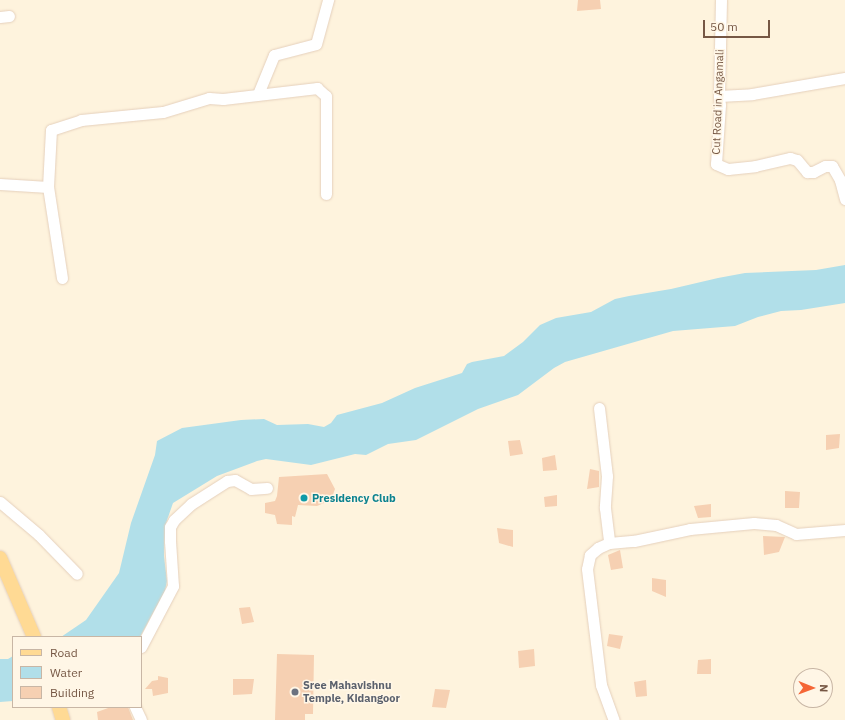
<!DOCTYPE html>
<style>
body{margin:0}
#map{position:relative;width:845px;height:720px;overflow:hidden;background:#fef3dd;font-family:"IBM Plex Sans",sans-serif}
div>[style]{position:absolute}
.water>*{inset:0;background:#b1dfe9}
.building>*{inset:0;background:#f6d0b2}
.roads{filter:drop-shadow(0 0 1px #e5d0bc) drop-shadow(0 0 1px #e5d0bc)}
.minor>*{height:11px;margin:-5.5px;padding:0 5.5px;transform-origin:5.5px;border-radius:5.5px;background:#fff}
.major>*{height:14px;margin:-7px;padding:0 7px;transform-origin:7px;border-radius:7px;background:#ffda94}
.dots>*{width:11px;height:11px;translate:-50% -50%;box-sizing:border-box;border:2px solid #fff6e6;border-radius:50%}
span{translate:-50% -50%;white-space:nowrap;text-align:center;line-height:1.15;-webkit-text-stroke:3px #fff6e6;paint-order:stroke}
.street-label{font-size:11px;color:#765744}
.culture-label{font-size:11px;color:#0d838f;font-weight:700}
.left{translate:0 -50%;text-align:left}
.worship-label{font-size:11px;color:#5b616d;font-weight:700}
.legend{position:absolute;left:12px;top:636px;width:130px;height:72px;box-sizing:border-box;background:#fff6e6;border:1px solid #c8b6a5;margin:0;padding:5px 7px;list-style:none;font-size:12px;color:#765744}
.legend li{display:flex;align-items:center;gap:8px;height:20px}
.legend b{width:20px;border:1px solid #c8b6a5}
.north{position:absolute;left:793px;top:668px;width:40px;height:40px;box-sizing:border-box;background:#fff6e6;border:1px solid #c8b6a5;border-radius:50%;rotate:91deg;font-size:11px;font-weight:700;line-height:16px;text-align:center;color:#765744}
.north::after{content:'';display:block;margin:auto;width:14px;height:18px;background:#f56636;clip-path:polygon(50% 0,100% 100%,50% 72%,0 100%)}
.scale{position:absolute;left:703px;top:20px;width:67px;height:18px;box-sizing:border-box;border:2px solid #765744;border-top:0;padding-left:5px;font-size:12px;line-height:14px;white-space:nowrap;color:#765744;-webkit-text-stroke:3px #fff6e6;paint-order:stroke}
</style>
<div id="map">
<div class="water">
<div style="clip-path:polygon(845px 265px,845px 303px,801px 310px,781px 311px,758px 317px,735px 326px,673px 331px,565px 362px,554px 368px,518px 395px,478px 409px,416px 440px,388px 444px,366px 455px,355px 454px,311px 465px,266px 459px,257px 461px,217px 476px,173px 503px,165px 526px,164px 556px,167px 581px,165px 591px,140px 637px,61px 637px,86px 620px,119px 573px,131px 523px,155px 455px,157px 441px,182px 428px,241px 420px,264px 419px,277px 425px,308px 424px,324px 427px,331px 423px,337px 415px,382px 403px,415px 388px,462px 373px,467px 364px,472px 362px,504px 356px,523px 342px,540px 325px,556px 318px,591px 312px,615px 299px,629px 296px,671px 289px,718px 278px,745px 273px,816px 270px)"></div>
<div style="clip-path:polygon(13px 656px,13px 701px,0 702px,0 659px,8px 659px)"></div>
</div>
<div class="building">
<div style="clip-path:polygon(578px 0,600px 0,601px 9px,577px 11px)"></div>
<div style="clip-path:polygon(840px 434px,839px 448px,826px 450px,826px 435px)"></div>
<div style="clip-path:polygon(520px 440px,523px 454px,510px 456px,508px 441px)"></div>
<div style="clip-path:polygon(555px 455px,557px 470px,543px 471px,542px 458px)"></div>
<div style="clip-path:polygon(590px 469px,599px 471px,599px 487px,587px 489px)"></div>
<div style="clip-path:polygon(327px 474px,335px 489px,331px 500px,317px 506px,298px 505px,295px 517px,292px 516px,292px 525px,277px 524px,275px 515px,265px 513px,265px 503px,275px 501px,277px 496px,279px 477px)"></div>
<div style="clip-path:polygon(785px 491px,800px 492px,799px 508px,785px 508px)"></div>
<div style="clip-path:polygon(557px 495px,557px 506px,545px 507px,544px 497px)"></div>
<div style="clip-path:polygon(711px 504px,711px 517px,698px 518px,694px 506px)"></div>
<div style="clip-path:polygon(497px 528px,513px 530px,513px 547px,499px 543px)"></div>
<div style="clip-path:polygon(763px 536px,785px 537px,779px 552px,764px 555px)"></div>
<div style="clip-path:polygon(620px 550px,623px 568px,611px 570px,608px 555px)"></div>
<div style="clip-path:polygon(652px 578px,666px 580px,666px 597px,652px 591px)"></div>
<div style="clip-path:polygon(250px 607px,254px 622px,242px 624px,239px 608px)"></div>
<div style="clip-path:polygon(609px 634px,623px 636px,620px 649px,607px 646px)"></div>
<div style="clip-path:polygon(534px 649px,535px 666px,519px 668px,518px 651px)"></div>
<div style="clip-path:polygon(277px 654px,314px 655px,313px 714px,305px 714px,305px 720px,275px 720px)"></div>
<div style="clip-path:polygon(711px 659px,711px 674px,697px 674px,698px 660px)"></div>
<div style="clip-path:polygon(158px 676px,168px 678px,168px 693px,153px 696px,152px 689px,145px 689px,152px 681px,158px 680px)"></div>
<div style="clip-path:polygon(233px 679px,254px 679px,252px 694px,233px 695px)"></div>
<div style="clip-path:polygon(646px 680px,647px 696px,636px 697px,634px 682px)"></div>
<div style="clip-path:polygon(435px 689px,450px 690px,446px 708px,432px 707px)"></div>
<div style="clip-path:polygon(111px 707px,128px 707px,133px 720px,98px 720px,97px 712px)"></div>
</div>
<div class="roads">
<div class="minor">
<div style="left:721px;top:0;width:96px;rotate:91.2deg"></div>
<div style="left:719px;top:96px;width:9px;rotate:84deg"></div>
<div style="left:720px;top:105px;width:59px;rotate:93.9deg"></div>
<div style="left:716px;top:164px;width:13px;rotate:23deg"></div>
<div style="left:728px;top:169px;width:27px;rotate:-6deg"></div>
<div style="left:755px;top:166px;width:36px;rotate:-13deg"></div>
<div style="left:790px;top:158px;width:7px;rotate:16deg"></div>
<div style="left:797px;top:160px;width:16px;rotate:50deg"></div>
<div style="left:807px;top:172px;width:6px"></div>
<div style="left:813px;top:172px;width:13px;rotate:-27deg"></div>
<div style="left:825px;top:166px;width:7px"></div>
<div style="left:832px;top:166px;width:16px;rotate:60deg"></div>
<div style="left:840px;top:180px;width:20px;rotate:75deg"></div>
<div style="left:0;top:17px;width:9px;rotate:-6deg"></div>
<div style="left:258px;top:94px;width:42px;rotate:-67.7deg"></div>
<div style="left:274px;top:55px;width:43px;rotate:-14.7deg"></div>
<div style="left:316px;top:44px;width:46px;rotate:-74.7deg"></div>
<div style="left:719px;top:96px;width:33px;rotate:-3deg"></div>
<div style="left:752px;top:94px;width:94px;rotate:-9.8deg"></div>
<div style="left:0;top:184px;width:48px;rotate:3.6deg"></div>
<div style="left:62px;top:278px;width:92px;rotate:-98.7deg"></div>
<div style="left:48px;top:187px;width:57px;rotate:-87deg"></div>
<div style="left:51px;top:130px;width:32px;rotate:-18deg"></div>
<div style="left:81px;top:120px;width:82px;rotate:-5.6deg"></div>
<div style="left:163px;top:112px;width:48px;rotate:-16.9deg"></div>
<div style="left:209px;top:98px;width:14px;rotate:4deg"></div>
<div style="left:223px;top:99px;width:95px;rotate:-6.7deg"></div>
<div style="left:317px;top:88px;width:12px;rotate:42deg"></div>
<div style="left:326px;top:96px;width:98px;rotate:90deg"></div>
<div style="left:599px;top:408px;width:68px;rotate:83.3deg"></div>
<div style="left:607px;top:476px;width:32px;rotate:94deg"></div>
<div style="left:605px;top:508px;width:35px;rotate:83deg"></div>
<div style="left:609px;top:543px;width:12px;rotate:156deg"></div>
<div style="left:598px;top:548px;width:11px;rotate:139deg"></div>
<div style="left:590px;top:555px;width:14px;rotate:102deg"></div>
<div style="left:587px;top:569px;width:117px;rotate:83.1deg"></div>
<div style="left:601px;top:685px;width:37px;rotate:70deg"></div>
<div style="left:0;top:502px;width:51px;rotate:40.2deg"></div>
<div style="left:39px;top:535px;width:54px;rotate:45.7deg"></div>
<div style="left:609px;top:543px;width:25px;rotate:-5deg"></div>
<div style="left:634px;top:541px;width:57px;rotate:-12.1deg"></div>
<div style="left:690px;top:529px;width:64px;rotate:-5.4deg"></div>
<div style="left:754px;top:523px;width:22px;rotate:5deg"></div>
<div style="left:776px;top:525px;width:22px;rotate:24deg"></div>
<div style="left:796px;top:534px;width:49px;rotate:-4.7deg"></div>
<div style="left:141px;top:647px;width:69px;rotate:-62.3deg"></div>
<div style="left:173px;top:586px;width:45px;rotate:-93.8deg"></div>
<div style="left:170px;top:541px;width:14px;rotate:-90deg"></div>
<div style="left:170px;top:527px;width:8px;rotate:-60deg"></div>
<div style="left:174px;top:520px;width:23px;rotate:-43deg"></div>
<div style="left:191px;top:504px;width:43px;rotate:-32.6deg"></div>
<div style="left:227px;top:481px;width:8px;rotate:-7deg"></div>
<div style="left:235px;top:480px;width:18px;rotate:29deg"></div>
<div style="left:251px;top:489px;width:16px;rotate:-4deg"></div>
<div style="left:135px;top:707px;width:14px;rotate:65deg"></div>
</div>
<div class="major">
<div style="left:0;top:558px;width:86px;rotate:66.7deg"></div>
<div style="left:59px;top:707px;width:14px;rotate:73deg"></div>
</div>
</div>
<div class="dots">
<div style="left:304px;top:498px;background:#0f9aa8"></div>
<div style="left:295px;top:692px;background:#6b7280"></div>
</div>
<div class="street-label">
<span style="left:718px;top:102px;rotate:-88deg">Cut Road in Angamali</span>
</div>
<div class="culture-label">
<span class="left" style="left:312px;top:498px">Presidency Club</span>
</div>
<div class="worship-label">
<span class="left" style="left:303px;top:692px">Sree Mahavishnu<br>Temple, Kidangoor</span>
</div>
<ul class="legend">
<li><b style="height:5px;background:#ffda94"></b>Road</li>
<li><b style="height:11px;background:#b1dfe9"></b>Water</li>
<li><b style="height:11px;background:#f6d0b2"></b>Building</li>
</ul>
<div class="north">N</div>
<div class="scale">50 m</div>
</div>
